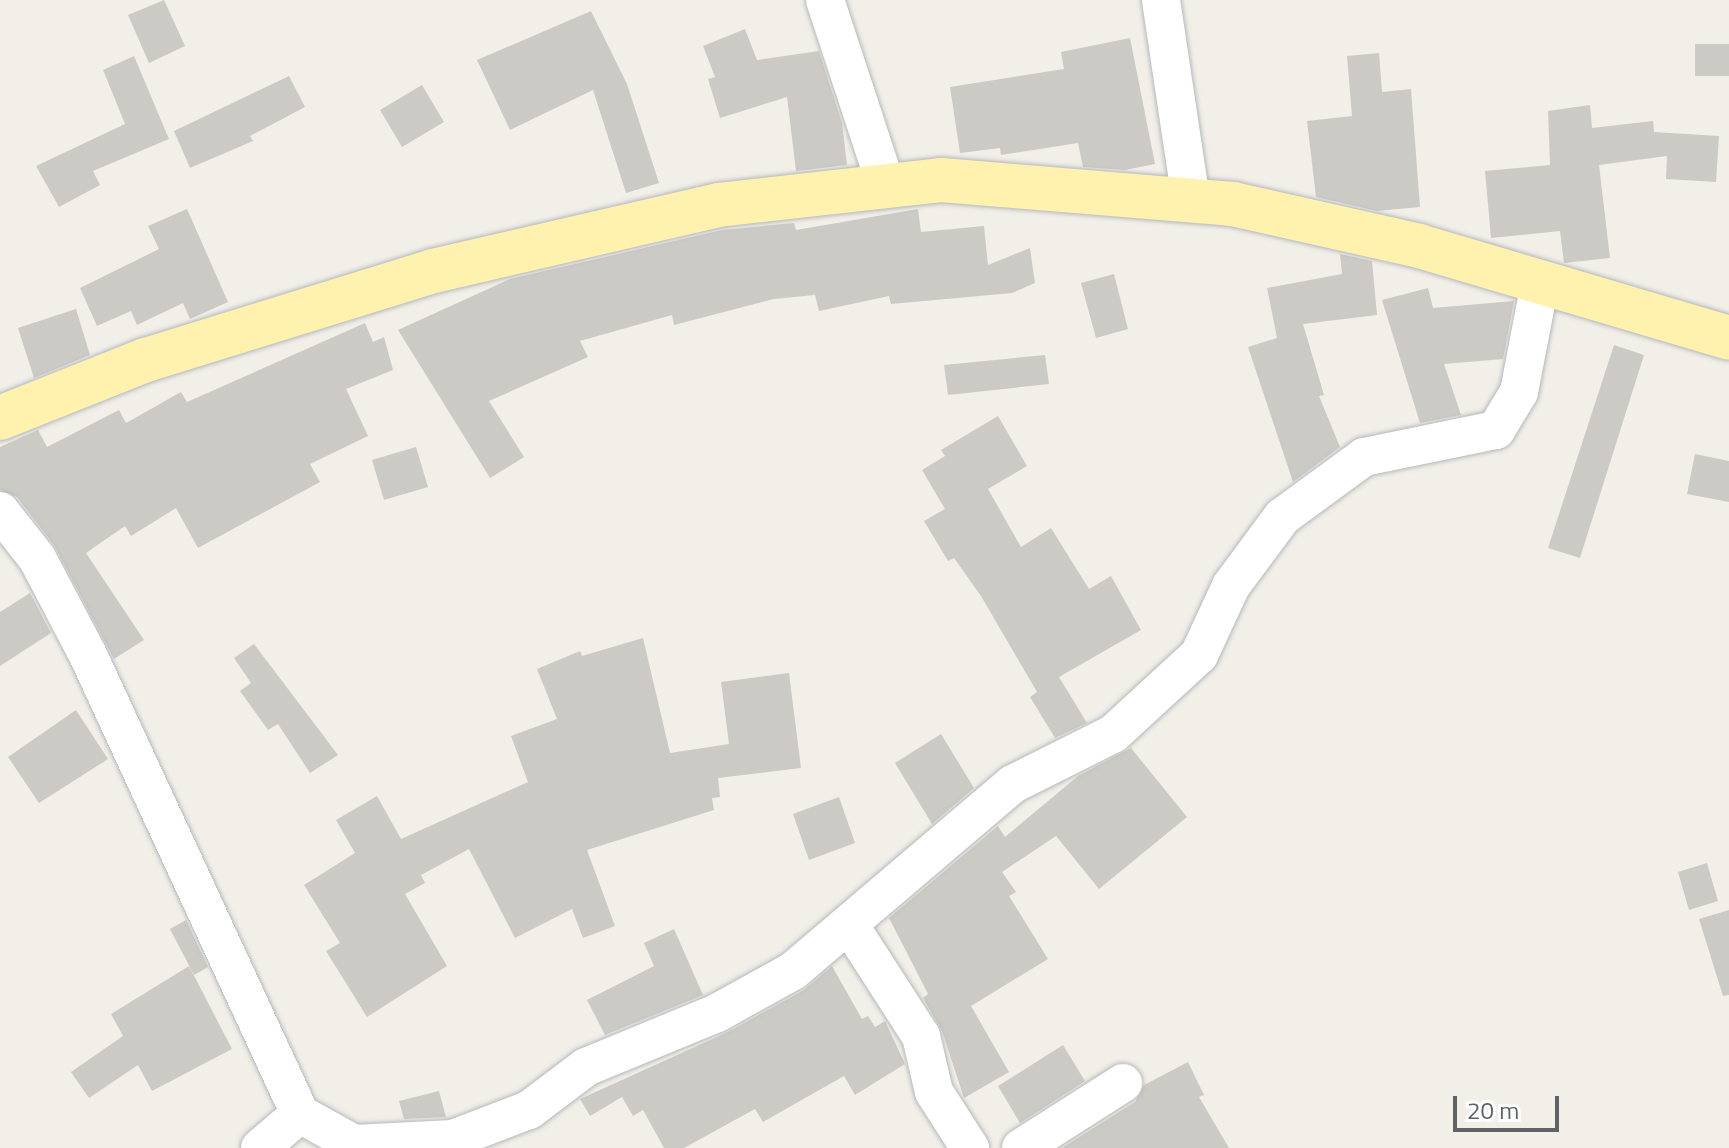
<!DOCTYPE html>
<style>
body{margin:0}
#map{position:relative;width:1729px;height:1148px;overflow:hidden;background:#f1efe8;font-family:"Titillium Web",sans-serif}
div>[style]{position:absolute}
.building>*{inset:0;background:#cccac5}
.roads{filter:drop-shadow(0 0 2px #b5b8bc) drop-shadow(0 0 2px #b5b8bc)}
.minor>*{height:38px;margin:-19px;padding:0 19px;transform-origin:19px;border-radius:19px;background:#fff}
.primary>*{height:44px;margin:-22px;padding:0 22px;transform-origin:22px;border-radius:22px;background:#fff2af}
span{translate:-50% -50%;white-space:nowrap;text-align:center;line-height:1.15;-webkit-text-stroke:8px #fff;paint-order:stroke}
.scale{position:absolute;left:1453px;top:1096px;width:106px;height:36px;box-sizing:border-box;border:4px solid #5f6368;border-top:0;padding-left:10px;font-size:24px;line-height:28px;white-space:nowrap;color:#5f6368;-webkit-text-stroke:6px #fff;paint-order:stroke}
</style>
<div id="map">
<div class="building">
<div style="clip-path:polygon(164px 0,185px 46px,149px 63px,128px 15px)"></div>
<div style="clip-path:polygon(591px 11px,627px 84px,659px 183px,626px 193px,593px 90px,510px 130px,477px 60px)"></div>
<div style="clip-path:polygon(745px 29px,757px 60px,819px 51px,842px 123px,847px 165px,796px 171px,787px 97px,720px 118px,708px 79px,715px 77px,703px 46px)"></div>
<div style="clip-path:polygon(1130px 38px,1155px 164px,1125px 170px,1083px 167px,1078px 143px,1001px 155px,1000px 148px,960px 153px,950px 87px,1064px 69px,1061px 52px)"></div>
<div style="clip-path:polygon(1695px 44px,1729px 44px,1729px 76px,1695px 76px)"></div>
<div style="clip-path:polygon(1379px 53px,1382px 92px,1411px 89px,1420px 207px,1377px 211px,1316px 197px,1307px 121px,1352px 116px,1347px 56px)"></div>
<div style="clip-path:polygon(134px 56px,169px 139px,93px 171px,100px 185px,59px 207px,36px 166px,125px 124px,103px 70px)"></div>
<div style="clip-path:polygon(289px 76px,305px 107px,250px 136px,253px 141px,190px 168px,174px 131px)"></div>
<div style="clip-path:polygon(422px 85px,444px 122px,402px 147px,380px 110px)"></div>
<div style="clip-path:polygon(1590px 105px,1592px 128px,1653px 121px,1654px 132px,1719px 136px,1716px 182px,1666px 179px,1667px 156px,1599px 165px,1610px 258px,1564px 263px,1560px 231px,1491px 238px,1485px 171px,1550px 165px,1548px 111px)"></div>
<div style="clip-path:polygon(187px 209px,228px 302px,190px 319px,183px 303px,137px 325px,131px 311px,97px 326px,80px 288px,159px 249px,148px 226px)"></div>
<div style="clip-path:polygon(918px 209px,921px 232px,984px 226px,988px 265px,1030px 248px,1035px 283px,1012px 293px,891px 304px,889px 296px,819px 311px,815px 295px,774px 299px,674px 325px,672px 315px,580px 341px,588px 357px,489px 401px,524px 457px,490px 478px,398px 330px,510px 279px,722px 230px,794px 223px,796px 230px)"></div>
<div style="clip-path:polygon(1340px 254px,1372px 261px,1377px 315px,1303px 324px,1324px 395px,1319px 396px,1340px 447px,1293px 482px,1248px 347px,1277px 338px,1267px 288px,1342px 274px)"></div>
<div style="clip-path:polygon(1114px 274px,1128px 329px,1096px 338px,1081px 283px)"></div>
<div style="clip-path:polygon(1428px 288px,1433px 308px,1514px 301px,1503px 359px,1444px 364px,1461px 415px,1420px 423px,1382px 300px)"></div>
<div style="clip-path:polygon(76px 309px,90px 355px,34px 378px,18px 328px)"></div>
<div style="clip-path:polygon(365px 323px,373px 342px,384px 337px,393px 370px,346px 389px,368px 436px,310px 464px,320px 482px,198px 548px,176px 508px,131px 536px,125px 526px,86px 553px,144px 640px,114px 659px,54px 545px,17px 497px,0 490px,0 447px,38px 430px,47px 447px,119px 410px,126px 423px,181px 392px,187px 402px)"></div>
<div style="clip-path:polygon(1614px 345px,1644px 355px,1580px 558px,1548px 548px)"></div>
<div style="clip-path:polygon(1045px 355px,1049px 384px,948px 395px,944px 365px)"></div>
<div style="clip-path:polygon(998px 416px,1027px 466px,988px 489px,1021px 547px,1051px 528px,1089px 589px,1111px 576px,1141px 630px,1059px 677px,1087px 723px,1055px 738px,1030px 697px,1037px 692px,981px 596px,954px 558px,948px 561px,924px 521px,945px 509px,922px 470px,945px 456px,941px 450px)"></div>
<div style="clip-path:polygon(416px 447px,428px 487px,384px 500px,372px 460px)"></div>
<div style="clip-path:polygon(1695px 454px,1729px 461px,1729px 502px,1687px 494px)"></div>
<div style="clip-path:polygon(30px 593px,51px 633px,0 666px,0 612px)"></div>
<div style="clip-path:polygon(643px 638px,670px 753px,729px 744px,721px 682px,789px 673px,801px 768px,718px 778px,720px 797px,712px 798px,714px 810px,587px 850px,615px 926px,583px 938px,572px 909px,515px 938px,469px 849px,421px 875px,425px 883px,405px 894px,447px 966px,367px 1017px,326px 951px,340px 943px,304px 885px,355px 853px,336px 820px,377px 796px,401px 839px,528px 782px,511px 736px,557px 719px,537px 669px,580px 651px,582px 656px)"></div>
<div style="clip-path:polygon(254px 644px,338px 755px,310px 773px,278px 724px,268px 730px,240px 691px,251px 683px,234px 658px)"></div>
<div style="clip-path:polygon(76px 710px,108px 759px,39px 803px,8px 757px)"></div>
<div style="clip-path:polygon(941px 734px,974px 788px,932px 824px,895px 763px)"></div>
<div style="clip-path:polygon(1131px 748px,1187px 817px,1099px 889px,1056px 836px,1002px 872px,1016px 892px,1009px 896px,1048px 959px,971px 1006px,1009px 1072px,964px 1098px,942px 1031px,923px 998px,928px 994px,889px 918px,998px 826px,1005px 837px,1078px 776px)"></div>
<div style="clip-path:polygon(839px 797px,855px 843px,809px 860px,793px 814px)"></div>
<div style="clip-path:polygon(1707px 863px,1718px 901px,1689px 910px,1678px 872px)"></div>
<div style="clip-path:polygon(1729px 910px,1729px 995px,1723px 996px,1699px 919px)"></div>
<div style="clip-path:polygon(186px 920px,208px 967px,194px 975px,170px 929px)"></div>
<div style="clip-path:polygon(674px 929px,703px 995px,605px 1035px,587px 1000px,654px 966px,644px 943px)"></div>
<div style="clip-path:polygon(189px 966px,232px 1049px,152px 1091px,138px 1065px,89px 1098px,71px 1072px,123px 1036px,111px 1014px)"></div>
<div style="clip-path:polygon(832px 966px,862px 1019px,868px 1016px,875px 1027px,885px 1021px,905px 1064px,855px 1095px,844px 1076px,763px 1122px,755px 1109px,684px 1148px,664px 1148px,643px 1110px,633px 1116px,622px 1097px,590px 1116px,580px 1099px,728px 1032px,804px 990px)"></div>
<div style="clip-path:polygon(1063px 1045px,1085px 1081px,1020px 1123px,998px 1086px)"></div>
<div style="clip-path:polygon(1188px 1062px,1204px 1095px,1199px 1097px,1229px 1148px,1062px 1148px,1135px 1102px,1144px 1085px)"></div>
<div style="clip-path:polygon(439px 1091px,446px 1117px,404px 1119px,399px 1101px)"></div>
</div>
<div class="roads">
<div class="minor">
<div style="left:825px;top:0;width:196px;rotate:71.8deg"></div>
<div style="left:1161px;top:0;width:203px;rotate:81.5deg"></div>
<div style="left:0;top:511px;width:60px;rotate:51.8deg"></div>
<div style="left:37px;top:558px;width:110px;rotate:62.3deg"></div>
<div style="left:88px;top:655px;width:506px;rotate:65.21deg"></div>
<div style="left:300px;top:1114px;width:62px;rotate:29.1deg"></div>
<div style="left:354px;top:1144px;width:99px;rotate:-2.9deg"></div>
<div style="left:453px;top:1139px;width:81px;rotate:-20.9deg"></div>
<div style="left:529px;top:1110px;width:71px;rotate:-37deg"></div>
<div style="left:586px;top:1067px;width:142px;rotate:-22.4deg"></div>
<div style="left:717px;top:1013px;width:87px;rotate:-28.9deg"></div>
<div style="left:793px;top:971px;width:289px;rotate:-40.4deg"></div>
<div style="left:1013px;top:784px;width:112px;rotate:-26.6deg"></div>
<div style="left:1113px;top:734px;width:117px;rotate:-42.6deg"></div>
<div style="left:1199px;top:655px;width:76px;rotate:-65.1deg"></div>
<div style="left:1231px;top:586px;width:86px;rotate:-53.5deg"></div>
<div style="left:1282px;top:517px;width:102px;rotate:-36.2deg"></div>
<div style="left:1364px;top:457px;width:135px;rotate:-11.6deg"></div>
<div style="left:1496px;top:430px;width:44px;rotate:-58.8deg"></div>
<div style="left:1519px;top:392px;width:111px;rotate:-79.1deg"></div>
<div style="left:850px;top:926px;width:131px;rotate:57.2deg"></div>
<div style="left:921px;top:1036px;width:57px;rotate:76.9deg"></div>
<div style="left:934px;top:1092px;width:67px;rotate:57.3deg"></div>
<div style="left:260px;top:1148px;width:52px;rotate:-40.4deg"></div>
<div style="left:1021px;top:1148px;width:121px;rotate:-32.5deg"></div>
</div>
<div class="primary">
<div style="left:0;top:418px;width:157px;rotate:-21.7deg"></div>
<div style="left:146px;top:360px;width:300px;rotate:-17.2deg"></div>
<div style="left:433px;top:271px;width:293px;rotate:-13deg"></div>
<div style="left:718px;top:205px;width:224px;rotate:-6.4deg"></div>
<div style="left:941px;top:180px;width:293px;rotate:4.7deg"></div>
<div style="left:1233px;top:204px;width:191px;rotate:12.7deg"></div>
<div style="left:1419px;top:246px;width:323px;rotate:16.5deg"></div>
</div>
</div>
<div class="scale">20 m</div>
</div>
